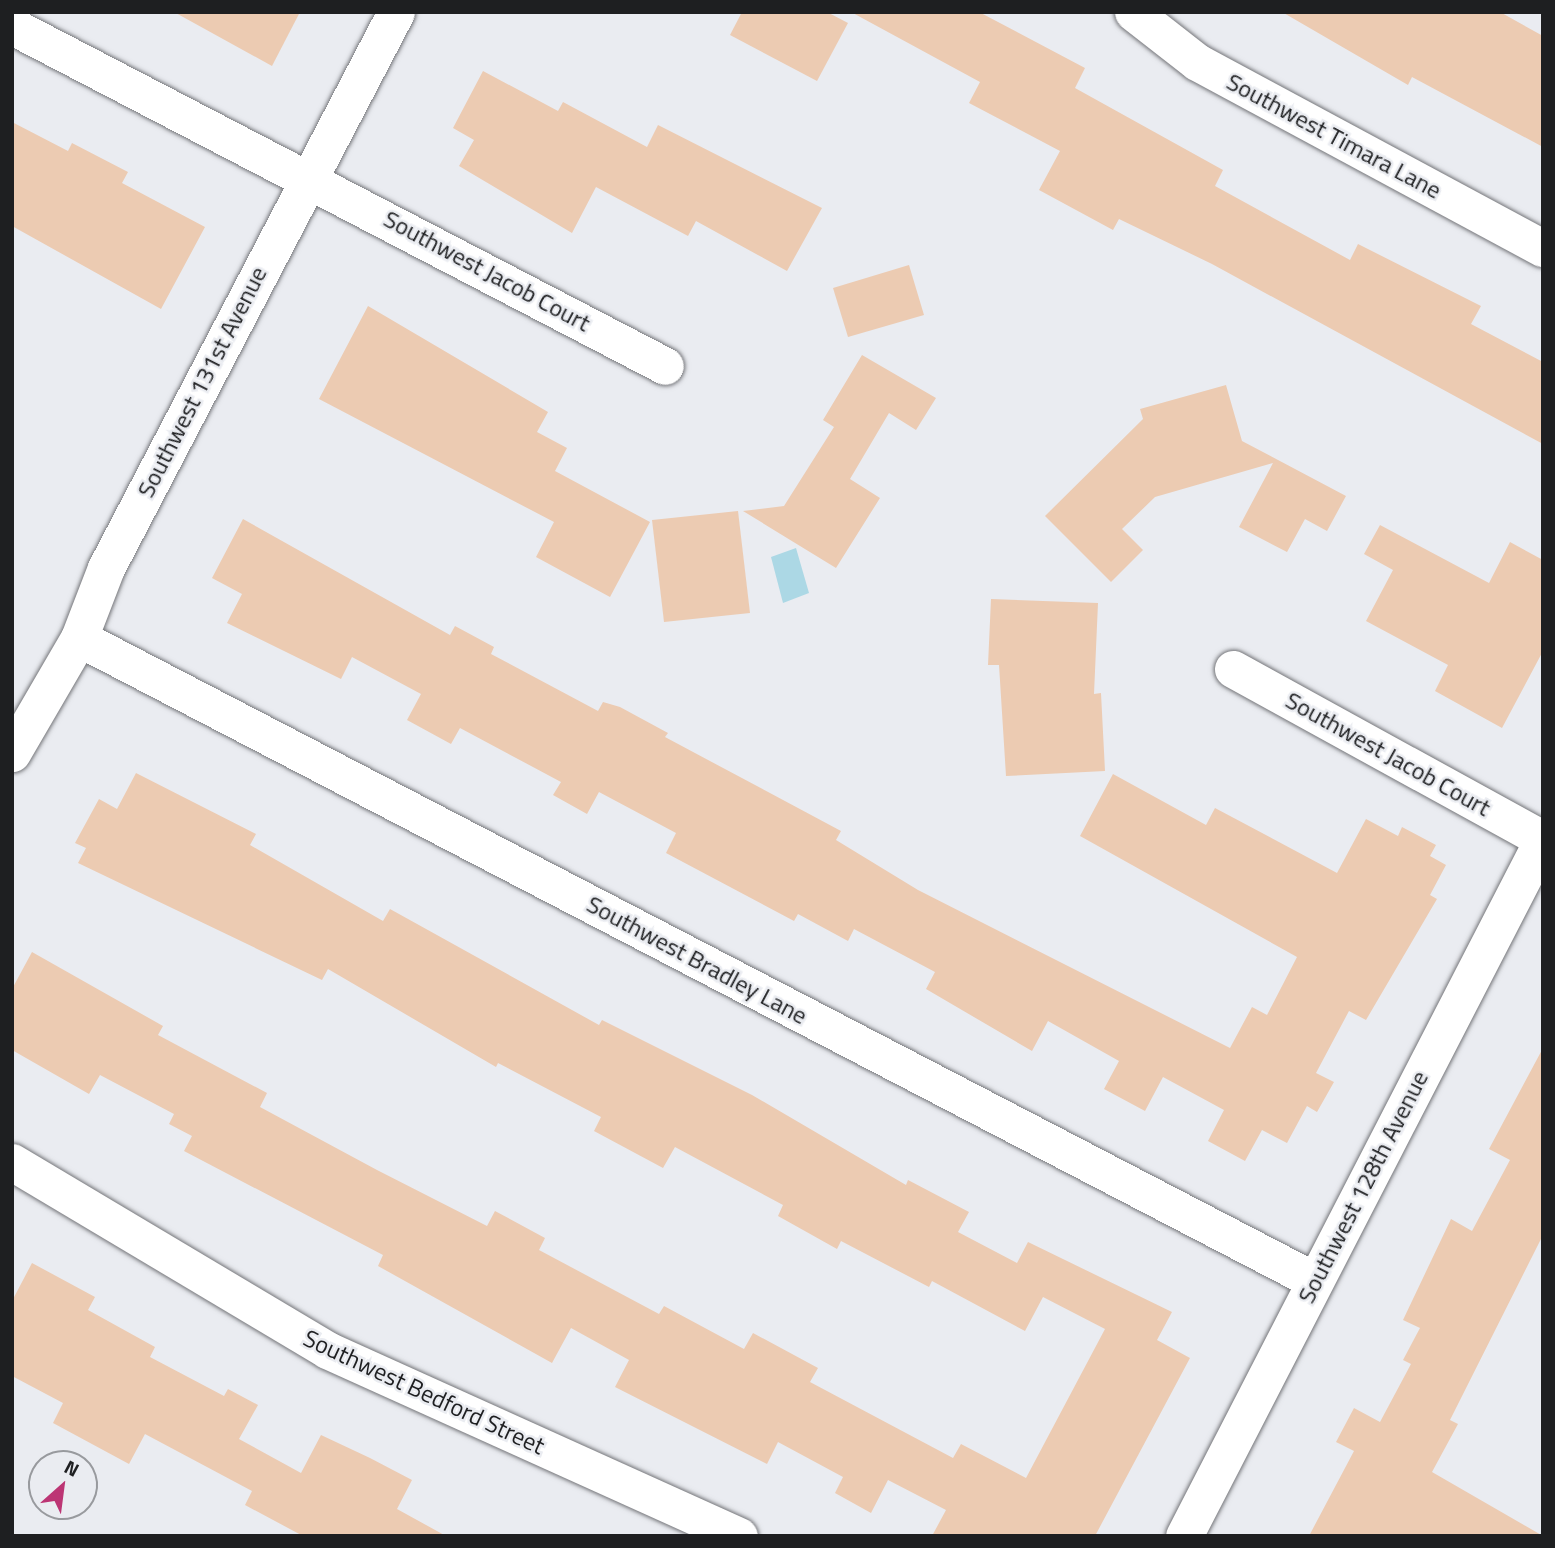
<!DOCTYPE html>
<style>
body{margin:0}
#map{position:relative;width:1555px;height:1548px;overflow:hidden;background:#eaecf1;font-family:"Titillium Web",sans-serif}
div>[style]{position:absolute}
.water>*{inset:0;background:#acd8e5}
.building>*{inset:0;background:#eccbb2}
.roads{filter:drop-shadow(0 0 2px #747579) drop-shadow(0 0 2px #747579)}
.street>*{height:37px;margin:-18.5px;padding:0 18.5px;transform-origin:18.5px;border-radius:18.5px;background:#fff}
span{translate:-50% -50%;white-space:nowrap;text-align:center;line-height:1.15;-webkit-text-stroke:5px #eaecf1;paint-order:stroke}
.street-label{font-size:24px;color:#1e1f21}
.frame{position:absolute;inset:0;border:14px solid #1e1f21;pointer-events:none}
.north{position:absolute;left:28px;top:1450px;width:70px;height:70px;box-sizing:border-box;background:#eaecf1;border:2px solid #989a9e;border-radius:50%;rotate:28deg;font-size:19px;font-weight:700;line-height:28px;text-align:center;color:#1e1f21}
.north::after{content:'';display:block;margin:auto;width:24px;height:32px;background:#bc3574;clip-path:polygon(50% 0,100% 100%,50% 72%,0 100%)}
</style>
<div id="map">
<div class="water">
<div style="clip-path:polygon(796px 548px,809px 593px,783px 603px,771px 557px)"></div>
</div>
<div class="building">
<div style="clip-path:polygon(174px 12px,300px 12px,272px 66px)"></div>
<div style="clip-path:polygon(742px 12px,827px 12px,848px 23px,817px 81px,730px 35px)"></div>
<div style="clip-path:polygon(851px 12px,979px 12px,1085px 68px,1075px 88px,1223px 170px,1215px 186px,1350px 260px,1358px 244px,1481px 306px,1471px 324px,1543px 362px,1543px 444px,1212px 264px,1119px 219px,1113px 230px,1039px 190px,1060px 151px,969px 103px,980px 82px)"></div>
<div style="clip-path:polygon(1282px 12px,1500px 12px,1543px 36px,1543px 147px,1412px 77px,1408px 85px)"></div>
<div style="clip-path:polygon(483px 71px,558px 111px,563px 102px,647px 147px,658px 125px,822px 208px,787px 271px,696px 221px,688px 236px,596px 187px,572px 233px,459px 166px,474px 140px,453px 128px)"></div>
<div style="clip-path:polygon(12px 122px,68px 151px,72px 143px,128px 172px,122px 183px,205px 227px,161px 309px,12px 226px)"></div>
<div style="clip-path:polygon(909px 265px,924px 315px,848px 337px,833px 288px)"></div>
<div style="clip-path:polygon(368px 306px,548px 412px,537px 432px,567px 448px,555px 471px,650px 522px,610px 597px,536px 557px,554px 522px,319px 399px)"></div>
<div style="clip-path:polygon(862px 355px,936px 398px,916px 430px,889px 413px,850px 479px,880px 498px,836px 568px,743px 511px,784px 506px,834px 427px,823px 420px)"></div>
<div style="clip-path:polygon(1226px 385px,1242px 441px,1346px 496px,1327px 531px,1305px 519px,1287px 552px,1239px 527px,1273px 463px,1155px 497px,1122px 529px,1143px 550px,1111px 582px,1045px 516px,1143px 419px,1140px 409px)"></div>
<div style="clip-path:polygon(738px 511px,750px 613px,664px 622px,652px 520px)"></div>
<div style="clip-path:polygon(243px 519px,450px 635px,455px 626px,494px 647px,491px 654px,598px 711px,603px 702px,620px 707px,668px 733px,665px 737px,841px 831px,836px 840px,918px 890px,1230px 1048px,1252px 1007px,1267px 1015px,1297px 957px,1080px 836px,1113px 774px,1206px 825px,1215px 808px,1337px 873px,1366px 819px,1398px 836px,1402px 827px,1436px 845px,1430px 856px,1446px 865px,1430px 895px,1437px 899px,1366px 1020px,1349px 1011px,1316px 1073px,1334px 1082px,1317px 1112px,1307px 1106px,1287px 1143px,1262px 1130px,1245px 1161px,1208px 1141px,1224px 1110px,1163px 1077px,1145px 1111px,1104px 1089px,1119px 1061px,1048px 1021px,1032px 1051px,926px 989px,935px 972px,854px 929px,848px 941px,798px 914px,794px 921px,666px 853px,676px 833px,599px 792px,587px 814px,553px 795px,561px 782px,460px 728px,451px 744px,407px 720px,421px 694px,352px 657px,341px 679px,227px 623px,242px 594px,212px 578px)"></div>
<div style="clip-path:polygon(1380px 525px,1489px 583px,1510px 542px,1543px 560px,1543px 651px,1502px 728px,1435px 691px,1448px 665px,1366px 621px,1393px 570px,1364px 554px)"></div>
<div style="clip-path:polygon(991px 599px,1098px 603px,1094px 694px,1101px 693px,1105px 771px,1006px 776px,999px 665px,988px 665px)"></div>
<div style="clip-path:polygon(136px 773px,256px 834px,250px 845px,383px 921px,390px 909px,599px 1025px,602px 1020px,752px 1095px,906px 1185px,908px 1180px,969px 1212px,958px 1232px,1017px 1263px,1028px 1242px,1172px 1312px,1157px 1340px,1190px 1358px,1095px 1536px,932px 1536px,946px 1510px,888px 1480px,871px 1513px,835px 1493px,843px 1477px,778px 1442px,767px 1464px,615px 1387px,629px 1360px,571px 1328px,552px 1363px,378px 1266px,383px 1255px,184px 1151px,192px 1136px,169px 1124px,174px 1114px,100px 1075px,89px 1094px,12px 1050px,12px 989px,32px 952px,163px 1026px,158px 1035px,267px 1093px,260px 1107px,377px 1170px,487px 1226px,495px 1211px,545px 1238px,539px 1250px,659px 1314px,664px 1306px,744px 1349px,753px 1333px,818px 1368px,810px 1382px,953px 1458px,961px 1444px,1026px 1478px,1105px 1329px,1043px 1297px,1025px 1331px,932px 1281px,929px 1287px,841px 1241px,837px 1249px,778px 1216px,783px 1205px,675px 1147px,663px 1168px,594px 1131px,601px 1117px,498px 1063px,496px 1067px,328px 969px,322px 980px,78px 863px,86px 848px,75px 843px,99px 799px,117px 809px)"></div>
<div style="clip-path:polygon(1543px 1048px,1543px 1235px,1450px 1420px,1458px 1424px,1432px 1472px,1543px 1536px,1309px 1536px,1354px 1451px,1336px 1442px,1354px 1408px,1380px 1422px,1411px 1364px,1403px 1360px,1420px 1328px,1403px 1320px,1451px 1219px,1472px 1231px,1510px 1160px,1489px 1149px)"></div>
<div style="clip-path:polygon(32px 1263px,95px 1297px,88px 1310px,155px 1347px,150px 1357px,224px 1396px,228px 1389px,258px 1405px,239px 1439px,301px 1473px,321px 1435px,370px 1458px,412px 1480px,397px 1509px,446px 1536px,303px 1536px,245px 1505px,252px 1491px,145px 1434px,129px 1464px,53px 1423px,63px 1403px,12px 1376px,12px 1301px)"></div>
</div>
<div class="roads">
<div class="street">
<div style="left:1133px;top:12px;width:81px;rotate:38deg"></div>
<div style="left:1197px;top:62px;width:393px;rotate:28.3deg"></div>
<div style="left:12px;top:26px;width:736px;rotate:27.5deg"></div>
<div style="left:79px;top:638px;width:1393px;rotate:27.48deg"></div>
<div style="left:1233px;top:669px;width:353px;rotate:28.8deg"></div>
<div style="left:12px;top:753px;width:133px;rotate:-59.8deg"></div>
<div style="left:79px;top:638px;width:75px;rotate:-68.9deg"></div>
<div style="left:106px;top:568px;width:627px;rotate:-62.45deg"></div>
<div style="left:12px;top:1162px;width:367px;rotate:30.8deg"></div>
<div style="left:327px;top:1350px;width:452px;rotate:24.3deg"></div>
<div style="left:1184px;top:1536px;width:784px;rotate:-62.75deg"></div>
</div>
</div>
<div class="street-label">
<span style="left:1334px;top:136px;rotate:28deg">Southwest Timara Lane</span>
<span style="left:487px;top:271px;rotate:28deg">Southwest Jacob Court</span>
<span style="left:202px;top:382px;rotate:-63deg">Southwest 131st Avenue</span>
<span style="left:1388px;top:754px;rotate:29deg">Southwest Jacob Court</span>
<span style="left:697px;top:960px;rotate:28deg">Southwest Bradley Lane</span>
<span style="left:1363px;top:1187px;rotate:-63deg">Southwest 128th Avenue</span>
<span style="left:424px;top:1392px;rotate:25deg">Southwest Bedford Street</span>
</div>
<div class="frame"></div>
<div class="north">N</div>
</div>
